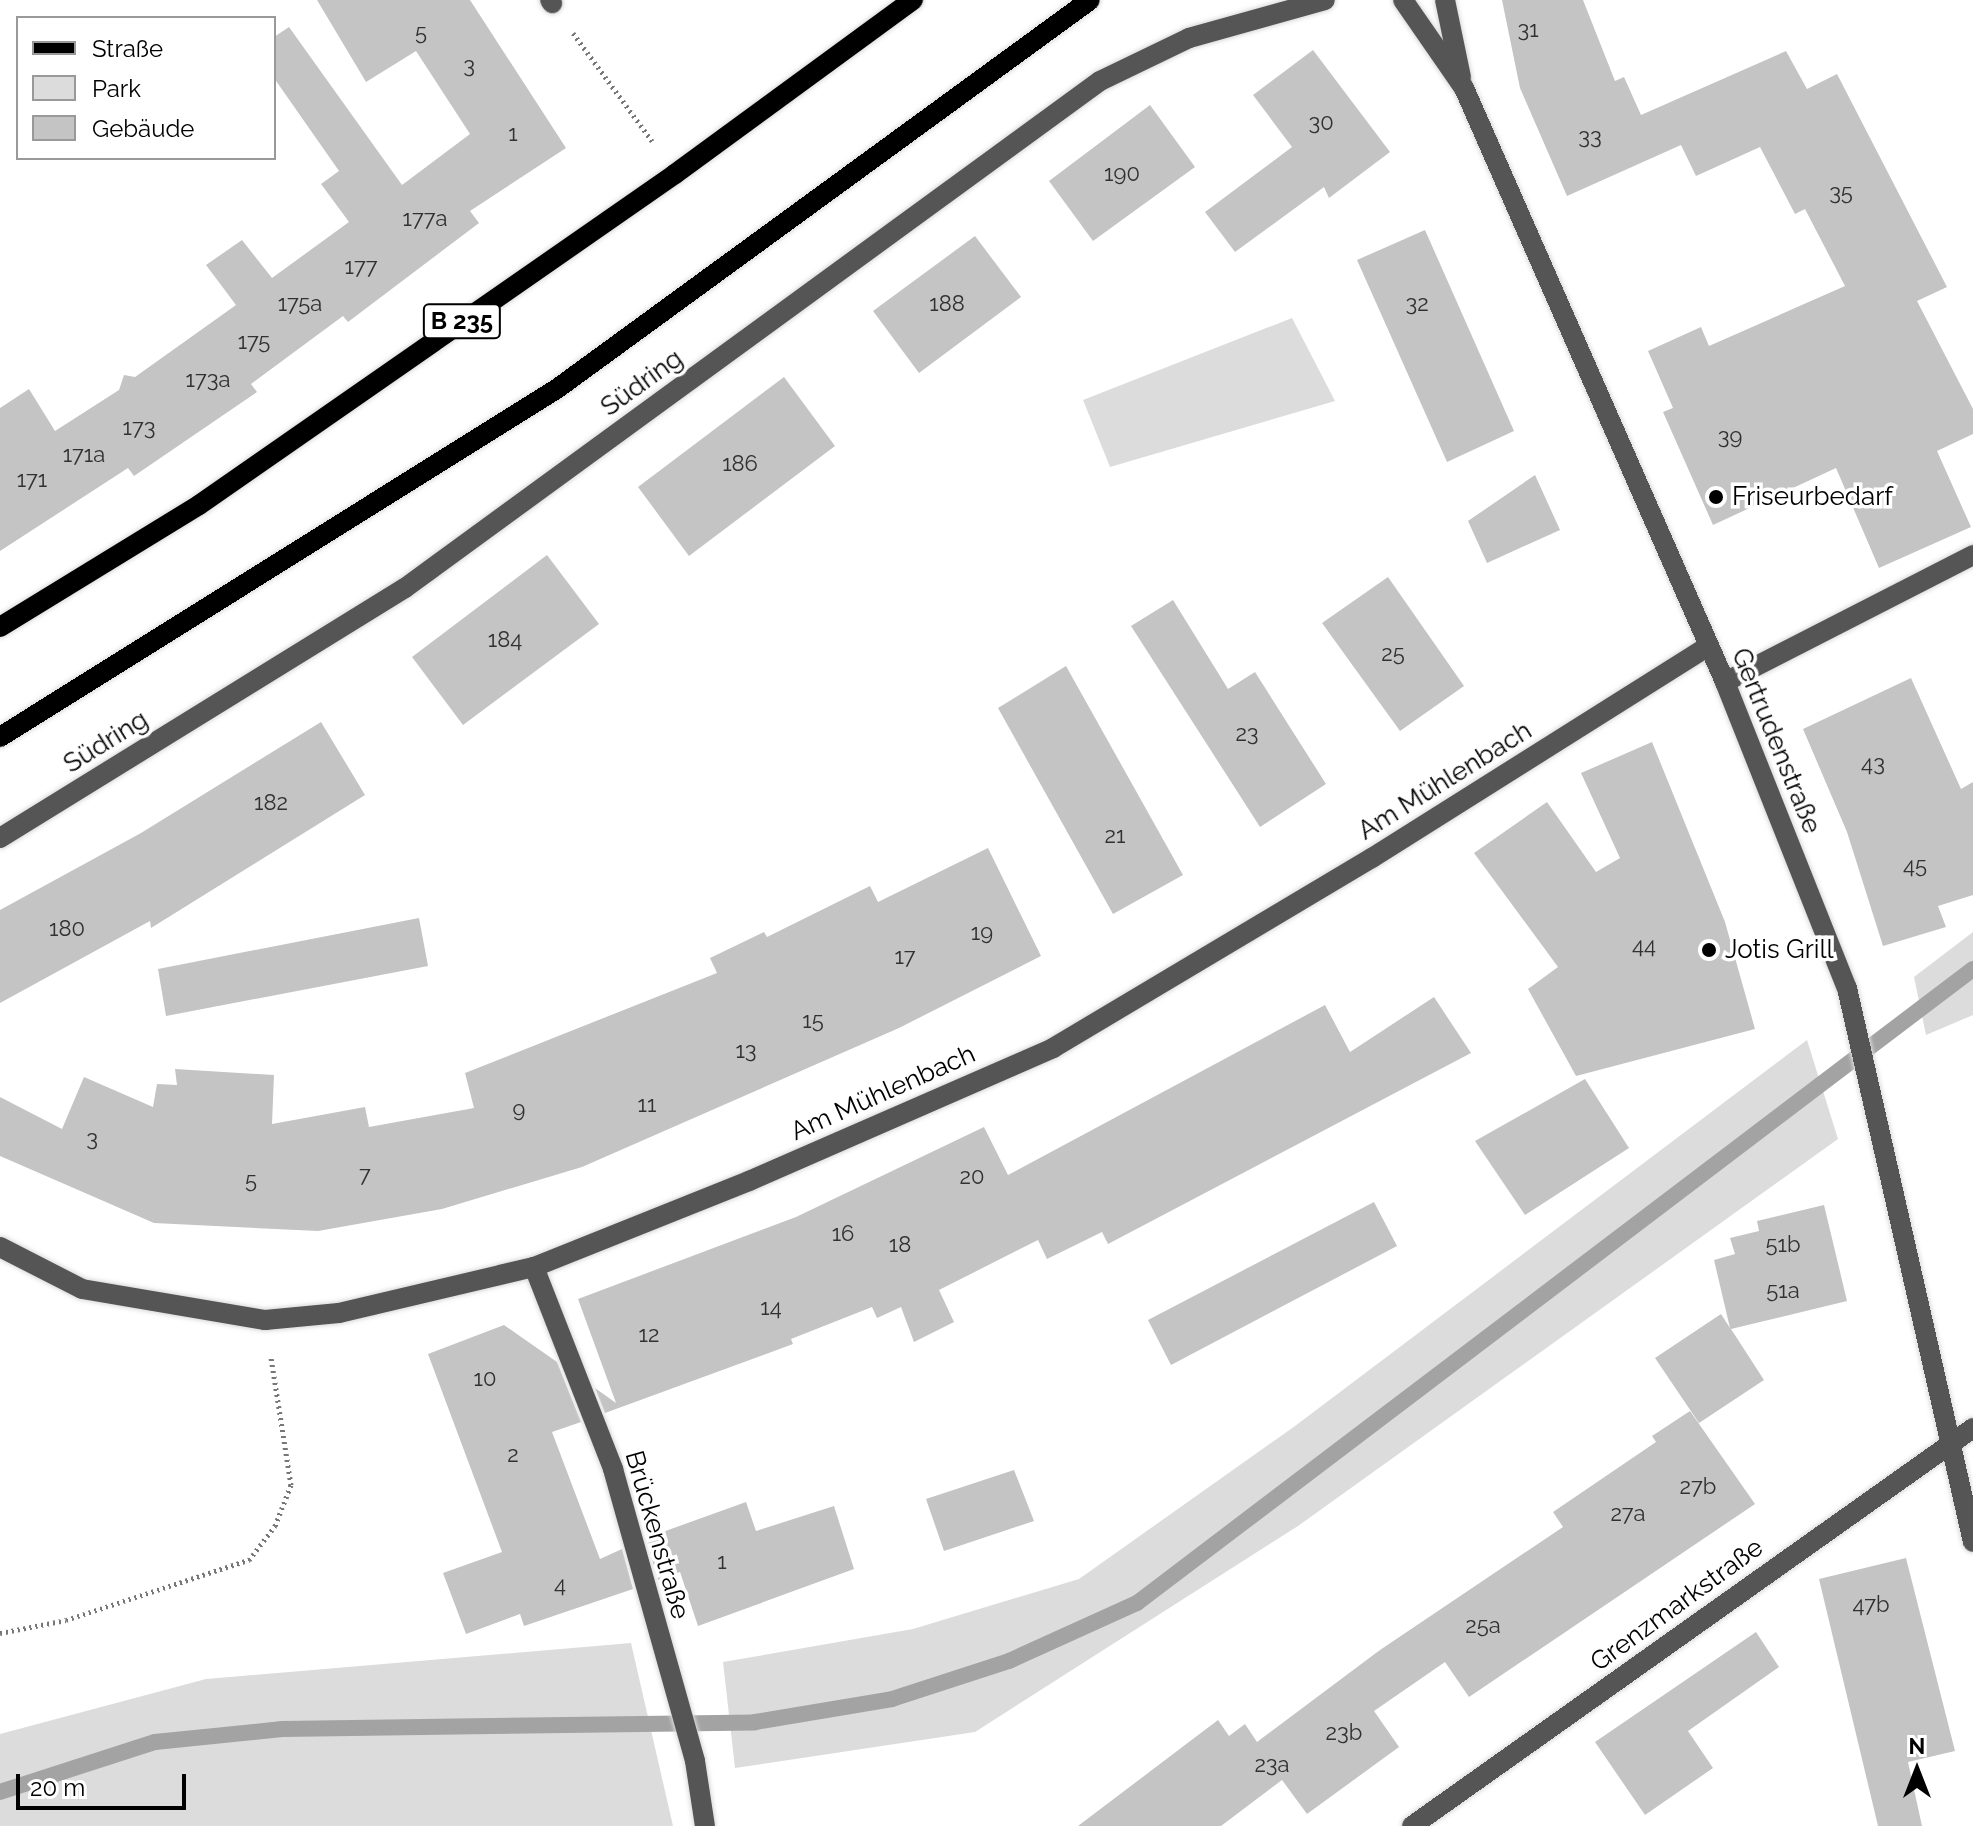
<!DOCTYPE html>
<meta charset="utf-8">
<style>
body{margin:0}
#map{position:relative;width:1973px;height:1826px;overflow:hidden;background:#fff;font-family:Raleway,sans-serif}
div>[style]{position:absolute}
.green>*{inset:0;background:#dcdcdc}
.stream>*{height:16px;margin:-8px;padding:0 8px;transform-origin:8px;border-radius:8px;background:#a3a3a3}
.building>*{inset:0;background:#c4c4c4}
.path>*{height:5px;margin-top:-2.5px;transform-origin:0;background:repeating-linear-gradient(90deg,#777 0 2px,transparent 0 6px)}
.roads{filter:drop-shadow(0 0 2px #dbdbdb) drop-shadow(0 0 2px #dbdbdb)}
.minor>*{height:20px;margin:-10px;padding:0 10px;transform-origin:10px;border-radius:10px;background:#555}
.major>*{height:20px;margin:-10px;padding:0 10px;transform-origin:10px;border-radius:10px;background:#000}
.dots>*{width:22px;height:22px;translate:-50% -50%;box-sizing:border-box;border:4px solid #fff;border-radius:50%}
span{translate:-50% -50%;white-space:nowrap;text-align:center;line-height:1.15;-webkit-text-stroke:7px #fff;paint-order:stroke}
.number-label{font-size:22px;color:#313131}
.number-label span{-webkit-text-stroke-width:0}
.shield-label span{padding:2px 6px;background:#fff;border:2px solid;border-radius:6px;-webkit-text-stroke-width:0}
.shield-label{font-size:24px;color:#000;font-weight:700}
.street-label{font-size:26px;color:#000}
.poi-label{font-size:26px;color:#000}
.left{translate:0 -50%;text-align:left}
.legend{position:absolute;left:16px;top:16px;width:260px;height:144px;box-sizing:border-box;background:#fff;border:2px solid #999;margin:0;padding:10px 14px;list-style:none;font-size:24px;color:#000}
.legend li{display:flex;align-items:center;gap:16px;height:40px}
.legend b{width:40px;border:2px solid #999}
.north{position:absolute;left:1877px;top:1730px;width:80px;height:80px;-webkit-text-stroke:6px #fff;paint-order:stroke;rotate:0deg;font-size:22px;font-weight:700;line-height:32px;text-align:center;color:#000}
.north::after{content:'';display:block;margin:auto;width:28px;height:36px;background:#000;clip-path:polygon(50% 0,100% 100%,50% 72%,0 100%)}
.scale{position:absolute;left:16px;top:1774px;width:170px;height:36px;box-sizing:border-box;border:4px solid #000;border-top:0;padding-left:10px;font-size:24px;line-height:28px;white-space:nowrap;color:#000;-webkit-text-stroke:6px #fff;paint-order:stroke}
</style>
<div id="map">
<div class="green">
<div style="clip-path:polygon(1292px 318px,1335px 401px,1110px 467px,1083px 400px)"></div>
<div style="clip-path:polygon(1973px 932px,1973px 1015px,1926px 1035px,1914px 977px)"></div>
<div style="clip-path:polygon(1807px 1040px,1838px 1139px,1298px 1526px,975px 1732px,735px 1768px,723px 1662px,913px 1629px,1079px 1579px,1295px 1426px)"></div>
<div style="clip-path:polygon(631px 1643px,673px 1826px,0 1826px,0 1734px,206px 1679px)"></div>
</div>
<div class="stream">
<div style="left:0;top:1792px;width:163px;rotate:-17.9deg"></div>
<div style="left:155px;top:1742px;width:128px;rotate:-5.8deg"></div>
<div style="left:282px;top:1729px;width:473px;rotate:-0.8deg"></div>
<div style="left:755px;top:1722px;width:139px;rotate:-9.5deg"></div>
<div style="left:892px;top:1699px;width:123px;rotate:-18deg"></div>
<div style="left:1009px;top:1661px;width:141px;rotate:-24.4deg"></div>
<div style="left:1137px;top:1603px;width:1049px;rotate:-37.18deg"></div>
</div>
<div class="building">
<div style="clip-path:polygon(317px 0,470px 0,566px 148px,470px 211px,479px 223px,348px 322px,343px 316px,251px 384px,257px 392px,134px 476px,128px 468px,0 551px,0 408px,29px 389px,55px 431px,119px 390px,124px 375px,135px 377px,236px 305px,206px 265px,242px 240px,272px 278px,349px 222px,321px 184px,339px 171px,274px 78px,274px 37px,289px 27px,402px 185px,470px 134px,416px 51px,366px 82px)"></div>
<div style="clip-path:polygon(1502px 0,1583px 0,1615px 81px,1624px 77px,1641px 115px,1786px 51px,1807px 89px,1837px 74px,1947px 287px,1917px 301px,1973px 409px,1973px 434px,1937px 451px,1971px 527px,1879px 568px,1836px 468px,1713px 525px,1663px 412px,1673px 408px,1648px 351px,1701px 327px,1709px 346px,1845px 286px,1805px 209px,1795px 214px,1760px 147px,1696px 176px,1681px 145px,1567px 196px,1520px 88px)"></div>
<div style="clip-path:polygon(1313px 50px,1390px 152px,1329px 198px,1324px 187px,1235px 252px,1205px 212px,1292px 147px,1253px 95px)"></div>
<div style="clip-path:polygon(1150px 105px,1195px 167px,1093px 241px,1049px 181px)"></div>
<div style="clip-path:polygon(1425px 230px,1514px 431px,1447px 462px,1357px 260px)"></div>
<div style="clip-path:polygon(975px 236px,1021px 297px,919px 373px,873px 311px)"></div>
<div style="clip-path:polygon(784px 377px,835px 446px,689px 556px,638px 487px)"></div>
<div style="clip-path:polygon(1535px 475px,1560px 530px,1487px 563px,1468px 521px)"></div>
<div style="clip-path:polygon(547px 555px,599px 624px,463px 725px,412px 657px)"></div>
<div style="clip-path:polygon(1388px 577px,1464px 686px,1400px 731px,1322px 623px)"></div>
<div style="clip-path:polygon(1173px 600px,1228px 689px,1255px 672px,1326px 784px,1260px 827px,1131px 626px)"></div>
<div style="clip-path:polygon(1066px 666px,1183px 875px,1113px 914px,998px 708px)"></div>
<div style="clip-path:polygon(1911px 678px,1961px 789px,1973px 782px,1973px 895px,1938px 906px,1946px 927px,1883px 946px,1847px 832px,1803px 729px)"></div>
<div style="clip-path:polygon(321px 722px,365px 795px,151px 928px,150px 921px,0 1003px,0 910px,141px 833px)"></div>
<div style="clip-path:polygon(1652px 742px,1725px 922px,1755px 1029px,1576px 1076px,1528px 989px,1558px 967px,1474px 853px,1547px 802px,1596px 872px,1620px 858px,1581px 773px)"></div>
<div style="clip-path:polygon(988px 848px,1041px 956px,899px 1028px,582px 1167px,442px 1209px,318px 1231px,154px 1223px,0 1156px,0 1097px,62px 1129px,84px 1077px,153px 1107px,157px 1084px,177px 1085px,175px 1069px,274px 1075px,272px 1124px,365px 1107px,369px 1127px,474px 1108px,465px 1073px,717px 973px,710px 958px,764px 932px,767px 937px,870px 886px,878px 902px)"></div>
<div style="clip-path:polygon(419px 918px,428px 966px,166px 1016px,158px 969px)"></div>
<div style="clip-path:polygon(1434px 997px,1471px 1053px,1108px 1244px,1102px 1232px,1047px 1259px,1038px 1240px,939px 1290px,954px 1322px,914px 1342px,901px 1307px,877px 1318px,872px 1307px,791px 1339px,793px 1344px,605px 1413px,595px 1388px,616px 1403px,578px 1299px,796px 1217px,984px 1127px,1008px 1175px,1325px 1005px,1350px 1052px)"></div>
<div style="clip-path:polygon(1585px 1079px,1629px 1148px,1525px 1215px,1475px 1141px)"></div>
<div style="clip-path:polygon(1374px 1202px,1397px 1246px,1171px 1365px,1148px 1320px)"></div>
<div style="clip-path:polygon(1824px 1205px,1847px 1301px,1731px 1329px,1764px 1380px,1699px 1423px,1655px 1358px,1721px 1314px,1730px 1328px,1714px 1260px,1735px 1254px,1730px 1238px,1759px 1231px,1757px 1221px)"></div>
<div style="clip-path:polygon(504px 1325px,557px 1362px,581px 1422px,552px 1432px,600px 1559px,622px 1549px,633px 1589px,524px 1626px,520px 1614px,466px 1634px,443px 1573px,502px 1552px,428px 1354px)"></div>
<div style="clip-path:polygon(1690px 1411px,1755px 1504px,1469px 1697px,1445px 1662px,1374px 1711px,1399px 1747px,1307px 1814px,1282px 1780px,1221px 1826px,1078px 1826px,1218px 1720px,1229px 1736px,1245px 1724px,1257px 1742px,1380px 1650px,1563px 1527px,1553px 1512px,1656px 1442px,1652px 1436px)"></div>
<div style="clip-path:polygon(1014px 1470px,1034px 1521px,944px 1551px,926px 1499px)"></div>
<div style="clip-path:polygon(746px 1502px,756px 1531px,834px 1506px,854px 1569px,698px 1626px,680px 1572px,658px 1580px,646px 1538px)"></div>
<div style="clip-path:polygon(1906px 1558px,1955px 1751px,1908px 1762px,1922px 1826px,1878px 1826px,1819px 1579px)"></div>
<div style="clip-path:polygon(1756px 1632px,1779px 1667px,1688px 1731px,1713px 1768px,1645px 1815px,1595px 1742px)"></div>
</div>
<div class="path">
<div style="left:573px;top:33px;width:134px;rotate:53.8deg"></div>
<div style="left:0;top:1633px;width:67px;rotate:-11.1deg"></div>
<div style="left:66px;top:1620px;width:193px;rotate:-18.2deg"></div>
<div style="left:249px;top:1560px;width:43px;rotate:-52.6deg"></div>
<div style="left:275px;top:1526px;width:44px;rotate:-68.7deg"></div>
<div style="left:291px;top:1485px;width:129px;rotate:-98.9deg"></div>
</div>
<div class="roads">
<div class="minor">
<div style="left:550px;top:0;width:4px;rotate:56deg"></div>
<div style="left:1403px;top:0;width:107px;rotate:55.3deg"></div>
<div style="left:1464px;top:88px;width:649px;rotate:66.28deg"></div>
<div style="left:1725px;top:682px;width:329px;rotate:68.3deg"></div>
<div style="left:1847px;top:988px;width:568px;rotate:77.19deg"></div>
<div style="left:1445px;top:0;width:79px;rotate:78.3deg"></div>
<div style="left:1725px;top:682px;width:279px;rotate:-27.1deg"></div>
<div style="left:0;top:838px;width:476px;rotate:-31.7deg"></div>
<div style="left:405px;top:588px;width:860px;rotate:-36.11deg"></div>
<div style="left:1100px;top:81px;width:99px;rotate:-25.8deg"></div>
<div style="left:1189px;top:38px;width:141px;rotate:-15.6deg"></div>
<div style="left:0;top:1247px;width:92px;rotate:27.1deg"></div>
<div style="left:82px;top:1289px;width:186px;rotate:9.6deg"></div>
<div style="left:265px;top:1320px;width:74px;rotate:-5.4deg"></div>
<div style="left:339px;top:1313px;width:200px;rotate:-13.3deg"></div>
<div style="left:534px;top:1267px;width:232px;rotate:-21.8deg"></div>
<div style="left:749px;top:1181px;width:332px;rotate:-23.6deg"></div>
<div style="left:1053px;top:1048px;width:371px;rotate:-30.8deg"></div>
<div style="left:1372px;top:858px;width:398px;rotate:-32.2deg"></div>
<div style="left:534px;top:1267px;width:217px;rotate:68.6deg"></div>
<div style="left:613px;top:1469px;width:303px;rotate:74.3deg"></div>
<div style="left:695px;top:1761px;width:66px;rotate:81.3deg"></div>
<div style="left:1412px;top:1826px;width:688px;rotate:-35.35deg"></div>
</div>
<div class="major">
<div style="left:0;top:627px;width:233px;rotate:-31.5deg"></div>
<div style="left:199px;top:505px;width:580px;rotate:-34.81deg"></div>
<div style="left:675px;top:174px;width:295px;rotate:-36.2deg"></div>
<div style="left:0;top:737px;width:658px;rotate:-32.02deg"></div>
<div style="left:558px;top:388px;width:658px;rotate:-36.1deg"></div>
</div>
</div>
<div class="dots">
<div style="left:1716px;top:497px;background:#000"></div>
<div style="left:1709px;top:950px;background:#000"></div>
</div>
<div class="number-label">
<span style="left:1528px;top:30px">31</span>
<span style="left:421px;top:33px">5</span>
<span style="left:469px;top:66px">3</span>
<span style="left:1321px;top:123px">30</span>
<span style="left:513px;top:134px">1</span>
<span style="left:1590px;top:137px">33</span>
<span style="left:1122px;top:174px">190</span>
<span style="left:1841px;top:193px">35</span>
<span style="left:425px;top:219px">177a</span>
<span style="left:361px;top:267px">177</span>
<span style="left:300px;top:304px">175a</span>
<span style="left:947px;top:304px">188</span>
<span style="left:1417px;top:304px">32</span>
<span style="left:254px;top:342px">175</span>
<span style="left:208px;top:380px">173a</span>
<span style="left:139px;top:428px">173</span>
<span style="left:1730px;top:437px">39</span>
<span style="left:84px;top:455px">171a</span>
<span style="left:740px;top:464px">186</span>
<span style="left:32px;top:480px">171</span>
<span style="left:505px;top:640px">184</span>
<span style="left:1393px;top:654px">25</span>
<span style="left:1247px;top:734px">23</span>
<span style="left:1873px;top:764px">43</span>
<span style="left:271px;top:803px">182</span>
<span style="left:1115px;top:836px">21</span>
<span style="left:1915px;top:866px">45</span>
<span style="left:67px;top:929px">180</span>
<span style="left:982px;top:933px">19</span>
<span style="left:1644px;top:946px">44</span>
<span style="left:905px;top:957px">17</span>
<span style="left:813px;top:1021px">15</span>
<span style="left:746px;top:1051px">13</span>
<span style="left:647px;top:1105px">11</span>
<span style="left:519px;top:1110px">9</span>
<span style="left:92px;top:1139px">3</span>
<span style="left:365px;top:1175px">7</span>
<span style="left:972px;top:1177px">20</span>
<span style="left:251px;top:1181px">5</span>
<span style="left:843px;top:1234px">16</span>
<span style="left:900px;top:1245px">18</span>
<span style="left:1783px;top:1245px">51b</span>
<span style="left:1783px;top:1291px">51a</span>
<span style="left:771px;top:1308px">14</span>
<span style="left:649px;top:1335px">12</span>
<span style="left:485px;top:1379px">10</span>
<span style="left:513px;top:1455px">2</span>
<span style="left:1698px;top:1487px">27b</span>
<span style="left:1628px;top:1514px">27a</span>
<span style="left:722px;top:1562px">1</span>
<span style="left:560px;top:1585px">4</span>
<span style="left:1871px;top:1605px">47b</span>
<span style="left:1483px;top:1626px">25a</span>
<span style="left:1344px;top:1733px">23b</span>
<span style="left:1272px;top:1765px">23a</span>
</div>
<div class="shield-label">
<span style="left:462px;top:321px">B 235</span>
</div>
<div class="street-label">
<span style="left:642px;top:383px;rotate:-36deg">Südring</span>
<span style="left:1776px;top:741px;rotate:68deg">Gertrudenstraße</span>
<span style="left:106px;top:742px;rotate:-32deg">Südring</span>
<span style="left:1445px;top:781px;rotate:-32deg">Am Mühlenbach</span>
<span style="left:883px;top:1093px;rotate:-24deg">Am Mühlenbach</span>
<span style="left:657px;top:1535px;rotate:74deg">Brückenstraße</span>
<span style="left:1677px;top:1605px;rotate:-36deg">Grenzmarkstraße</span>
</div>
<div class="poi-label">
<span class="left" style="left:1732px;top:497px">Friseurbedarf</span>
<span class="left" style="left:1725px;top:950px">Jotis Grill</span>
</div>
<ul class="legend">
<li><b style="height:10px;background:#000"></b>Straße</li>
<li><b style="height:22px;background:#dcdcdc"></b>Park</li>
<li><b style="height:22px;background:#c4c4c4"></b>Gebäude</li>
</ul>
<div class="north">N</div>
<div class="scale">20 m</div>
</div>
